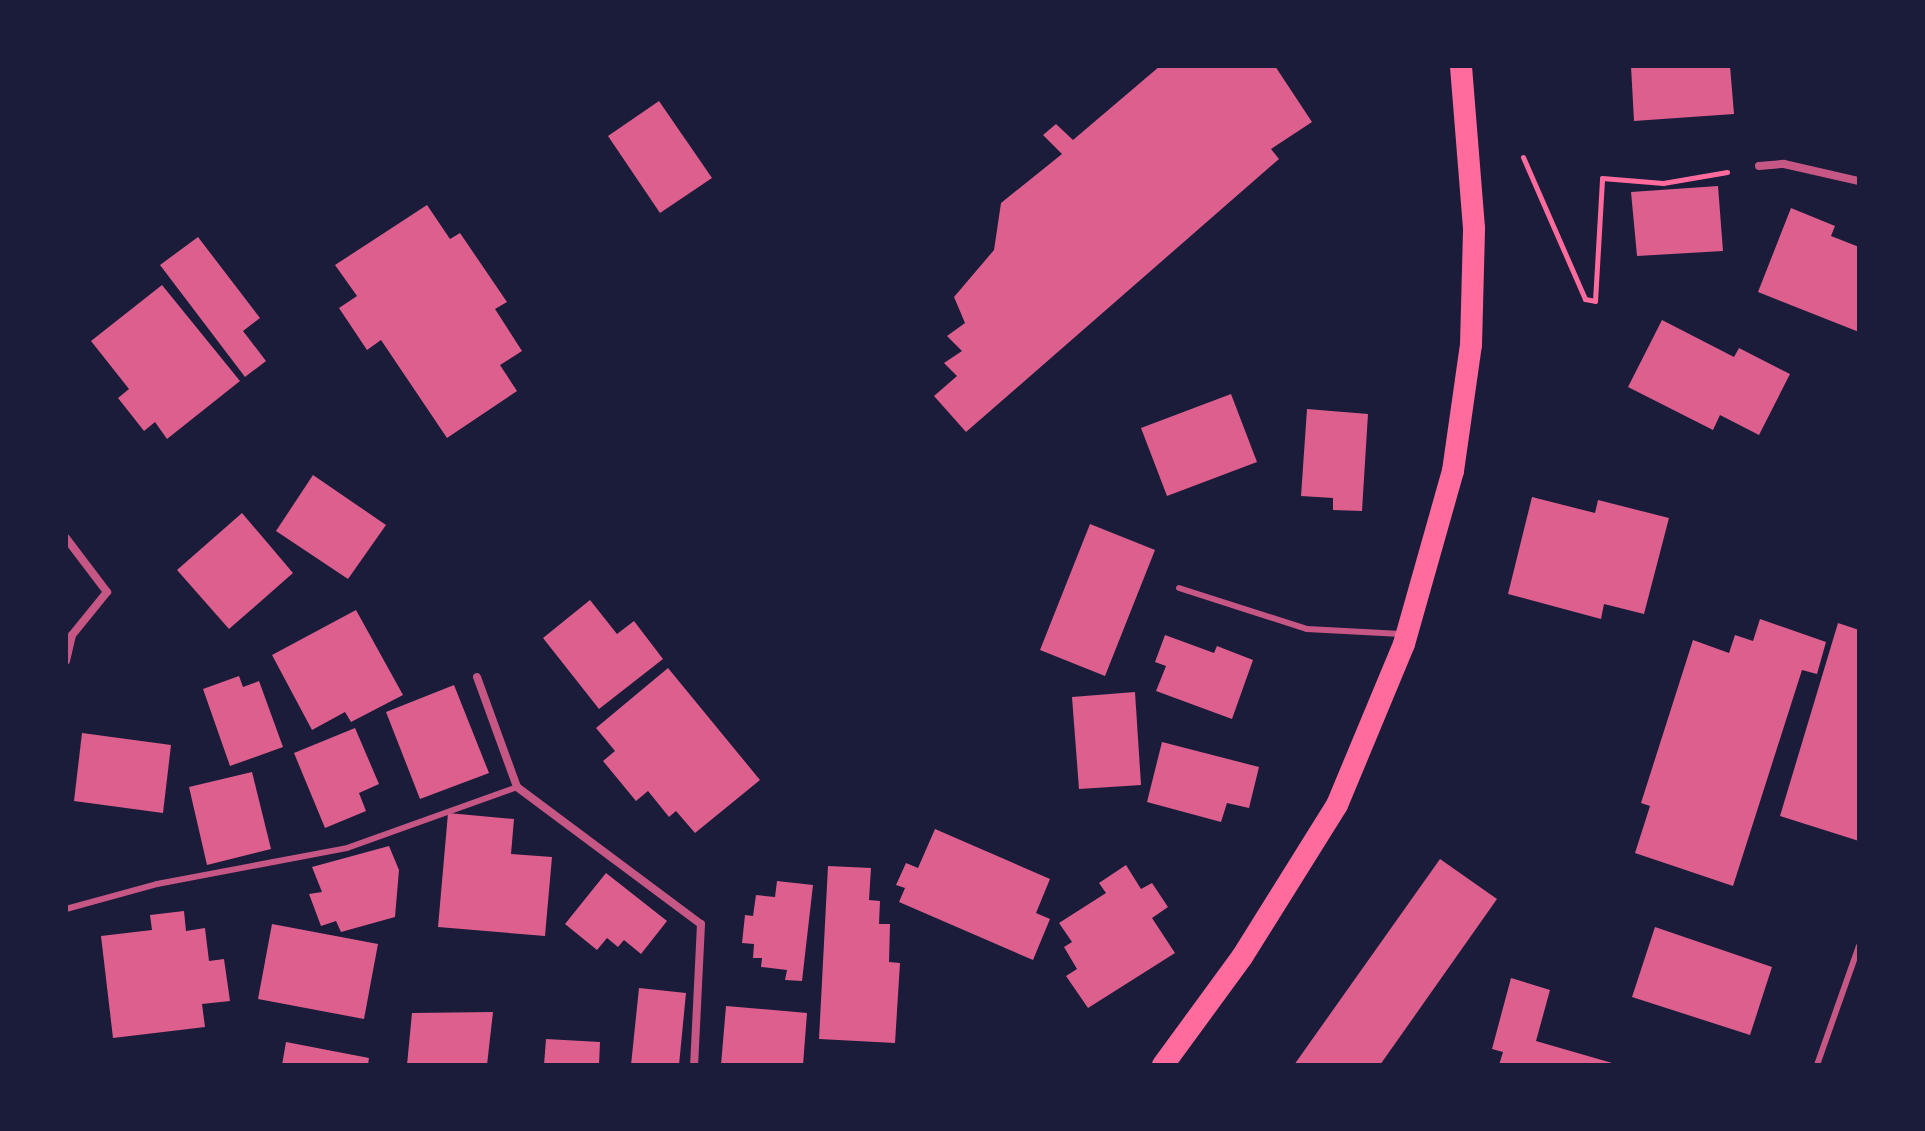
<!DOCTYPE html>
<style>
body{margin:0}
#map{position:relative;width:1925px;height:1131px;overflow:hidden;background:#1b1b3a;font-family:Signika,sans-serif}
div>[style]{position:absolute}
.building>*{inset:0;background:#dd5f8e}
.path>*{height:5px;margin:-2.5px;padding:0 2.5px;transform-origin:2.5px;border-radius:2.5px;background:#ff6b9d}
.service>*{height:6px;margin:-3px;padding:0 3px;transform-origin:3px;border-radius:3px;background:#c65784}
.minor>*{height:8px;margin:-4px;padding:0 4px;transform-origin:4px;border-radius:4px;background:#c65784}
.trunk>*{height:22px;margin:-11px;padding:0 11px;transform-origin:11px;border-radius:11px;background:#ff6b9d}
span{translate:-50% -50%;white-space:nowrap;text-align:center;line-height:1.15;-webkit-text-stroke:8px #1b1b3a;paint-order:stroke}
.frame{position:absolute;inset:0;border:68px solid #1b1b3a;pointer-events:none}
</style>
<div id="map">
<div class="building">
<div style="clip-path:polygon(1160px 66px,1275px 66px,1312px 122px,1271px 149px,1279px 159px,966px 432px,934px 396px,957px 376px,944px 363px,962px 351px,947px 336px,965px 323px,954px 297px,994px 250px,1001px 203px,1062px 154px,1043px 135px,1056px 124px,1073px 140px)"></div>
<div style="clip-path:polygon(1631px 66px,1730px 66px,1734px 114px,1634px 121px)"></div>
<div style="clip-path:polygon(659px 101px,712px 178px,660px 213px,608px 136px)"></div>
<div style="clip-path:polygon(1718px 186px,1723px 251px,1637px 256px,1631px 192px)"></div>
<div style="clip-path:polygon(427px 205px,450px 239px,460px 233px,507px 302px,495px 309px,522px 351px,500px 365px,517px 391px,447px 438px,381px 340px,367px 350px,339px 308px,357px 296px,335px 265px)"></div>
<div style="clip-path:polygon(1791px 208px,1835px 226px,1831px 236px,1859px 247px,1859px 332px,1758px 292px)"></div>
<div style="clip-path:polygon(198px 237px,260px 318px,243px 331px,266px 361px,245px 377px,160px 265px)"></div>
<div style="clip-path:polygon(162px 285px,240px 381px,167px 439px,155px 422px,144px 431px,118px 398px,129px 389px,91px 341px)"></div>
<div style="clip-path:polygon(1662px 320px,1734px 357px,1739px 348px,1790px 374px,1759px 435px,1720px 415px,1713px 430px,1628px 387px)"></div>
<div style="clip-path:polygon(1231px 394px,1257px 462px,1167px 496px,1141px 428px)"></div>
<div style="clip-path:polygon(1307px 409px,1368px 414px,1362px 511px,1333px 510px,1333px 498px,1301px 496px)"></div>
<div style="clip-path:polygon(313px 475px,386px 525px,348px 579px,276px 531px)"></div>
<div style="clip-path:polygon(1532px 497px,1595px 513px,1598px 500px,1669px 518px,1644px 614px,1604px 604px,1601px 619px,1508px 594px)"></div>
<div style="clip-path:polygon(242px 513px,293px 573px,229px 629px,177px 570px)"></div>
<div style="clip-path:polygon(1090px 524px,1155px 550px,1105px 676px,1040px 650px)"></div>
<div style="clip-path:polygon(590px 600px,617px 634px,634px 621px,663px 659px,599px 709px,543px 638px)"></div>
<div style="clip-path:polygon(356px 610px,403px 695px,351px 722px,345px 712px,312px 730px,272px 655px)"></div>
<div style="clip-path:polygon(1760px 619px,1826px 642px,1817px 674px,1802px 670px,1733px 886px,1635px 853px,1650px 806px,1641px 803px,1693px 640px,1729px 653px,1735px 635px,1753px 641px)"></div>
<div style="clip-path:polygon(1838px 623px,1859px 630px,1859px 841px,1780px 816px)"></div>
<div style="clip-path:polygon(1165px 635px,1214px 653px,1217px 646px,1253px 660px,1232px 719px,1156px 691px,1166px 666px,1155px 662px)"></div>
<div style="clip-path:polygon(668px 668px,760px 780px,695px 833px,676px 811px,669px 817px,648px 791px,636px 801px,603px 761px,615px 751px,596px 728px)"></div>
<div style="clip-path:polygon(239px 676px,243px 687px,259px 681px,283px 747px,230px 766px,203px 689px)"></div>
<div style="clip-path:polygon(454px 685px,489px 773px,420px 799px,386px 712px)"></div>
<div style="clip-path:polygon(1135px 692px,1141px 785px,1079px 789px,1072px 697px)"></div>
<div style="clip-path:polygon(355px 728px,379px 784px,359px 793px,366px 811px,325px 828px,294px 753px)"></div>
<div style="clip-path:polygon(82px 733px,171px 745px,163px 813px,74px 801px)"></div>
<div style="clip-path:polygon(1162px 742px,1259px 767px,1249px 808px,1227px 803px,1221px 822px,1147px 802px)"></div>
<div style="clip-path:polygon(252px 772px,271px 849px,207px 865px,189px 787px)"></div>
<div style="clip-path:polygon(448px 813px,514px 819px,511px 854px,552px 857px,545px 936px,438px 927px)"></div>
<div style="clip-path:polygon(935px 829px,1050px 879px,1036px 913px,1050px 919px,1033px 960px,899px 902px,905px 888px,896px 885px,906px 863px,918px 868px)"></div>
<div style="clip-path:polygon(389px 846px,399px 870px,395px 917px,341px 932px,336px 921px,321px 926px,309px 894px,322px 892px,312px 867px)"></div>
<div style="clip-path:polygon(1440px 859px,1497px 899px,1380px 1065px,1294px 1065px)"></div>
<div style="clip-path:polygon(1126px 865px,1141px 889px,1152px 883px,1168px 907px,1152px 918px,1175px 953px,1088px 1008px,1066px 976px,1077px 969px,1064px 947px,1072px 942px,1059px 923px,1106px 893px,1099px 883px)"></div>
<div style="clip-path:polygon(828px 866px,871px 868px,869px 900px,880px 901px,879px 924px,890px 924px,889px 962px,900px 963px,895px 1043px,819px 1039px)"></div>
<div style="clip-path:polygon(606px 873px,667px 921px,641px 954px,624px 940px,618px 947px,607px 938px,597px 950px,565px 924px)"></div>
<div style="clip-path:polygon(777px 881px,813px 885px,802px 981px,785px 980px,787px 970px,761px 967px,762px 958px,753px 958px,754px 944px,742px 943px,745px 915px,753px 916px,756px 895px,775px 897px)"></div>
<div style="clip-path:polygon(184px 911px,186px 931px,205px 928px,209px 961px,224px 959px,230px 1001px,202px 1004px,205px 1027px,113px 1038px,101px 936px,152px 930px,150px 915px)"></div>
<div style="clip-path:polygon(272px 924px,378px 944px,364px 1019px,258px 999px)"></div>
<div style="clip-path:polygon(1655px 927px,1772px 967px,1750px 1035px,1632px 997px)"></div>
<div style="clip-path:polygon(1511px 978px,1550px 990px,1536px 1041px,1619px 1065px,1499px 1065px,1503px 1052px,1492px 1049px)"></div>
<div style="clip-path:polygon(639px 988px,686px 993px,679px 1065px,631px 1065px)"></div>
<div style="clip-path:polygon(726px 1006px,807px 1013px,803px 1065px,721px 1065px)"></div>
<div style="clip-path:polygon(493px 1012px,487px 1065px,407px 1065px,412px 1013px)"></div>
<div style="clip-path:polygon(546px 1039px,600px 1042px,599px 1065px,544px 1065px)"></div>
<div style="clip-path:polygon(286px 1042px,369px 1058px,368px 1065px,282px 1065px)"></div>
</div>
<div class="path">
<div style="left:1523px;top:157px;width:155px;rotate:66.4deg"></div>
<div style="left:1585px;top:299px;width:10px;rotate:11deg"></div>
<div style="left:1595px;top:301px;width:123px;rotate:-86.7deg"></div>
<div style="left:1602px;top:178px;width:61px;rotate:4.7deg"></div>
<div style="left:1663px;top:183px;width:65px;rotate:-9.8deg"></div>
</div>
<div class="service">
<div style="left:1179px;top:588px;width:134px;rotate:17.8deg"></div>
<div style="left:1307px;top:629px;width:94px;rotate:3deg"></div>
<div style="left:66px;top:909px;width:94px;rotate:-15.4deg"></div>
<div style="left:157px;top:884px;width:193px;rotate:-10.7deg"></div>
<div style="left:347px;top:848px;width:181px;rotate:-19.7deg"></div>
<div style="left:1817px;top:1065px;width:126px;rotate:-70.6deg"></div>
</div>
<div class="minor">
<div style="left:1759px;top:166px;width:25px;rotate:-5deg"></div>
<div style="left:1784px;top:164px;width:77px;rotate:12.8deg"></div>
<div style="left:66px;top:538px;width:68px;rotate:52.8deg"></div>
<div style="left:107px;top:592px;width:55px;rotate:129.1deg"></div>
<div style="left:72px;top:635px;width:26px;rotate:103deg"></div>
<div style="left:477px;top:677px;width:117px;rotate:70deg"></div>
<div style="left:517px;top:787px;width:229px;rotate:36.7deg"></div>
<div style="left:701px;top:924px;width:141px;rotate:92.8deg"></div>
</div>
<div class="trunk">
<div style="left:1163px;top:1065px;width:134px;rotate:-53.8deg"></div>
<div style="left:1242px;top:957px;width:179px;rotate:-58deg"></div>
<div style="left:1337px;top:805px;width:174px;rotate:-67.4deg"></div>
<div style="left:1404px;top:644px;width:180px;rotate:-74.2deg"></div>
<div style="left:1453px;top:471px;width:127px;rotate:-81.9deg"></div>
<div style="left:1471px;top:345px;width:117px;rotate:-88.5deg"></div>
<div style="left:1474px;top:228px;width:163px;rotate:-94.6deg"></div>
</div>
<div class="frame"></div>
</div>
